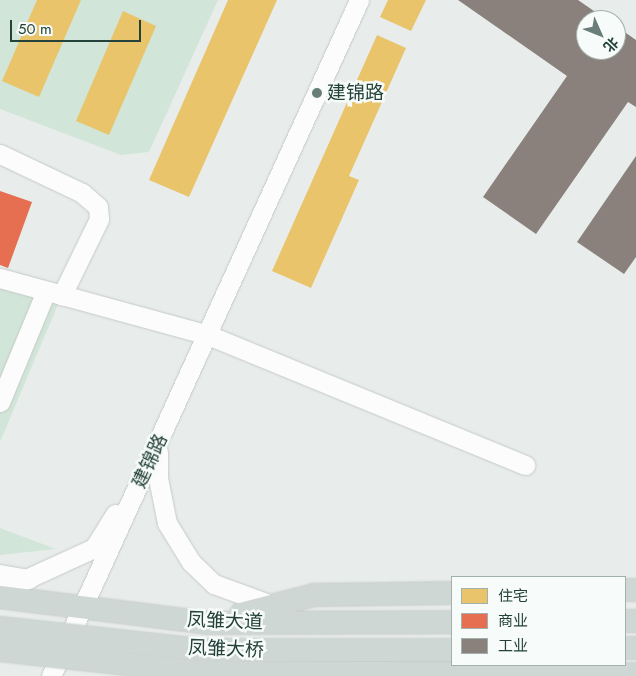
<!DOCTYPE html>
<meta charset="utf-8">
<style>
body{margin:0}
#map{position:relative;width:636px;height:676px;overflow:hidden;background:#e8edeb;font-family:Jost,"Noto Sans SC",sans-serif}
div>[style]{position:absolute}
.green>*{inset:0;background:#d1e6d8}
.homes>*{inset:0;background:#e9c46a}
.shops>*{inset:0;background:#e76f51}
.industry>*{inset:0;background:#8a817c}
.roads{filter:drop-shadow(0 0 1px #c5cac8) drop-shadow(0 0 1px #c5cac8)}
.minor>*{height:19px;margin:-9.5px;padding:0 9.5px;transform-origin:9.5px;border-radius:9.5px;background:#fcfcfc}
.major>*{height:22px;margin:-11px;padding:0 11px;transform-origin:11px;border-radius:11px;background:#cfd7d5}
.bridges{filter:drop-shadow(0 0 1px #c3ccc9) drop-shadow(0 0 1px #c3ccc9)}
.major-bridge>*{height:22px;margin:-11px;padding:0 11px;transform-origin:11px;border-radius:11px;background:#cfd7d5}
.dots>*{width:14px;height:14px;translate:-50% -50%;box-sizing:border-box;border:2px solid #f7fbf9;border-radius:50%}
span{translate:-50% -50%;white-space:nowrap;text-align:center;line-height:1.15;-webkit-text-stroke:5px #f7fbf9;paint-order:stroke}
.poi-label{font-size:19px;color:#24423a}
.left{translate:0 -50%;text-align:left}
.street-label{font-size:19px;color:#24423a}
.legend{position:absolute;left:451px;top:576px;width:175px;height:90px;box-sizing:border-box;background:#f7fbf9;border:1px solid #a3b1ad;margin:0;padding:6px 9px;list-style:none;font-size:15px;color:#24423a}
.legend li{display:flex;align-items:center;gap:10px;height:25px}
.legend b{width:25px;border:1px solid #a3b1ad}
.north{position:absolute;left:576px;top:10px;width:50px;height:50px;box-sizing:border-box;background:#f7fbf9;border:1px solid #a3b1ad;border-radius:50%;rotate:134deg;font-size:14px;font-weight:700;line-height:20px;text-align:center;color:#24423a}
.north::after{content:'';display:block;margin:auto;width:18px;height:22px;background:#697e78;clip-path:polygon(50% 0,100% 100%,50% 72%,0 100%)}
.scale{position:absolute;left:10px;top:20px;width:131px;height:22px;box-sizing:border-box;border:2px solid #24423a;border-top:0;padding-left:6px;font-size:15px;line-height:18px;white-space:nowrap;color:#24423a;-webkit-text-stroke:4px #f7fbf9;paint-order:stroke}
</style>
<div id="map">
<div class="green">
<div style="clip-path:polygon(0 0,218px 0,149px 152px,121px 155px,0 109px)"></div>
<div style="clip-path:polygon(0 278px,62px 295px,0 442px)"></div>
<div style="clip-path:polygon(0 528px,56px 549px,0 555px)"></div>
</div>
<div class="homes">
<div style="clip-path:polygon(37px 0,81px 0,39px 97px,2px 81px)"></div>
<div style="clip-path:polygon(228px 0,277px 0,189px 197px,149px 180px)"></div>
<div style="clip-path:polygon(388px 0,426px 0,411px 31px,380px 17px)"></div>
<div style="clip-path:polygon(123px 11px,156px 26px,109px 135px,76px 121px)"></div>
<div style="clip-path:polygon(377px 35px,406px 48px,349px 176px,359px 180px,311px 288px,272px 271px)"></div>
</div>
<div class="shops">
<div style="clip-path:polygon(0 191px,32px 202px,8px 268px,0 265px)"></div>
</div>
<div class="industry">
<div style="clip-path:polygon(458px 0,578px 0,607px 20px,586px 20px,586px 50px,616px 50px,616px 26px,636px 40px,636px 107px,628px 102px,536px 234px,483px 197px,567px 76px)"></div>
<div style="clip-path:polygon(636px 156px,636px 257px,624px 274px,577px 242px)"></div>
</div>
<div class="roads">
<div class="minor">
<div style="left:0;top:154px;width:91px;rotate:25.4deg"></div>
<div style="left:82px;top:193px;width:21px;rotate:41deg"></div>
<div style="left:98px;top:207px;width:12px;rotate:85deg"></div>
<div style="left:99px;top:219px;width:85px;rotate:116deg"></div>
<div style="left:0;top:278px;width:216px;rotate:15.3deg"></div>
<div style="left:208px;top:335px;width:343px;rotate:22.3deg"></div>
<div style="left:0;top:402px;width:120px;rotate:-67.5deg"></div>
<div style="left:158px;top:452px;width:26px;rotate:90deg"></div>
<div style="left:158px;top:478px;width:46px;rotate:78.7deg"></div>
<div style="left:167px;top:523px;width:46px;rotate:58.4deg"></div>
<div style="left:191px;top:562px;width:32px;rotate:44deg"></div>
<div style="left:214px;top:584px;width:64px;rotate:20.1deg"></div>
<div style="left:0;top:574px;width:29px;rotate:10deg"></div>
<div style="left:0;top:591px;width:103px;rotate:-24.6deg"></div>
<div style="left:94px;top:548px;width:40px;rotate:-58deg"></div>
<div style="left:51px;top:676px;width:743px;rotate:-65.5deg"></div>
</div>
<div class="major">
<div style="left:625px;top:590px;width:11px"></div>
<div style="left:0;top:597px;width:211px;rotate:7.1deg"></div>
<div style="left:209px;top:623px;width:243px;rotate:-0.2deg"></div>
<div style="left:241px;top:614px;width:75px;rotate:-14.6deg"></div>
<div style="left:314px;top:595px;width:138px;rotate:-0.8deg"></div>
<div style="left:625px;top:621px;width:11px"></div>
<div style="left:625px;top:648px;width:11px"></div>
</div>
</div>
<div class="bridges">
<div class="major-bridge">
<div style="left:0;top:628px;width:205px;rotate:6.2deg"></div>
<div style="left:204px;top:650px;width:248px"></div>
<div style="left:0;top:650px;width:201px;rotate:6.3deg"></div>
<div style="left:200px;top:672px;width:436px;rotate:0.3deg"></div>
</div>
</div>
<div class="dots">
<div style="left:317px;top:93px;background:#697e78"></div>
</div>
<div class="poi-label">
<span class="left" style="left:327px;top:93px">建锦路</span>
</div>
<div class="street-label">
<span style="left:150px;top:461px;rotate:-65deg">建锦路</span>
<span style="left:225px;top:621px;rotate:2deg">凤雏大道</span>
<span style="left:226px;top:649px;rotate:2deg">凤雏大桥</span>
</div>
<ul class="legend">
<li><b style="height:14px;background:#e9c46a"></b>住宅</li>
<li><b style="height:14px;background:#e76f51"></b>商业</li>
<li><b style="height:14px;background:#8a817c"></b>工业</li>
</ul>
<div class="north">北</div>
<div class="scale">50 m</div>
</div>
